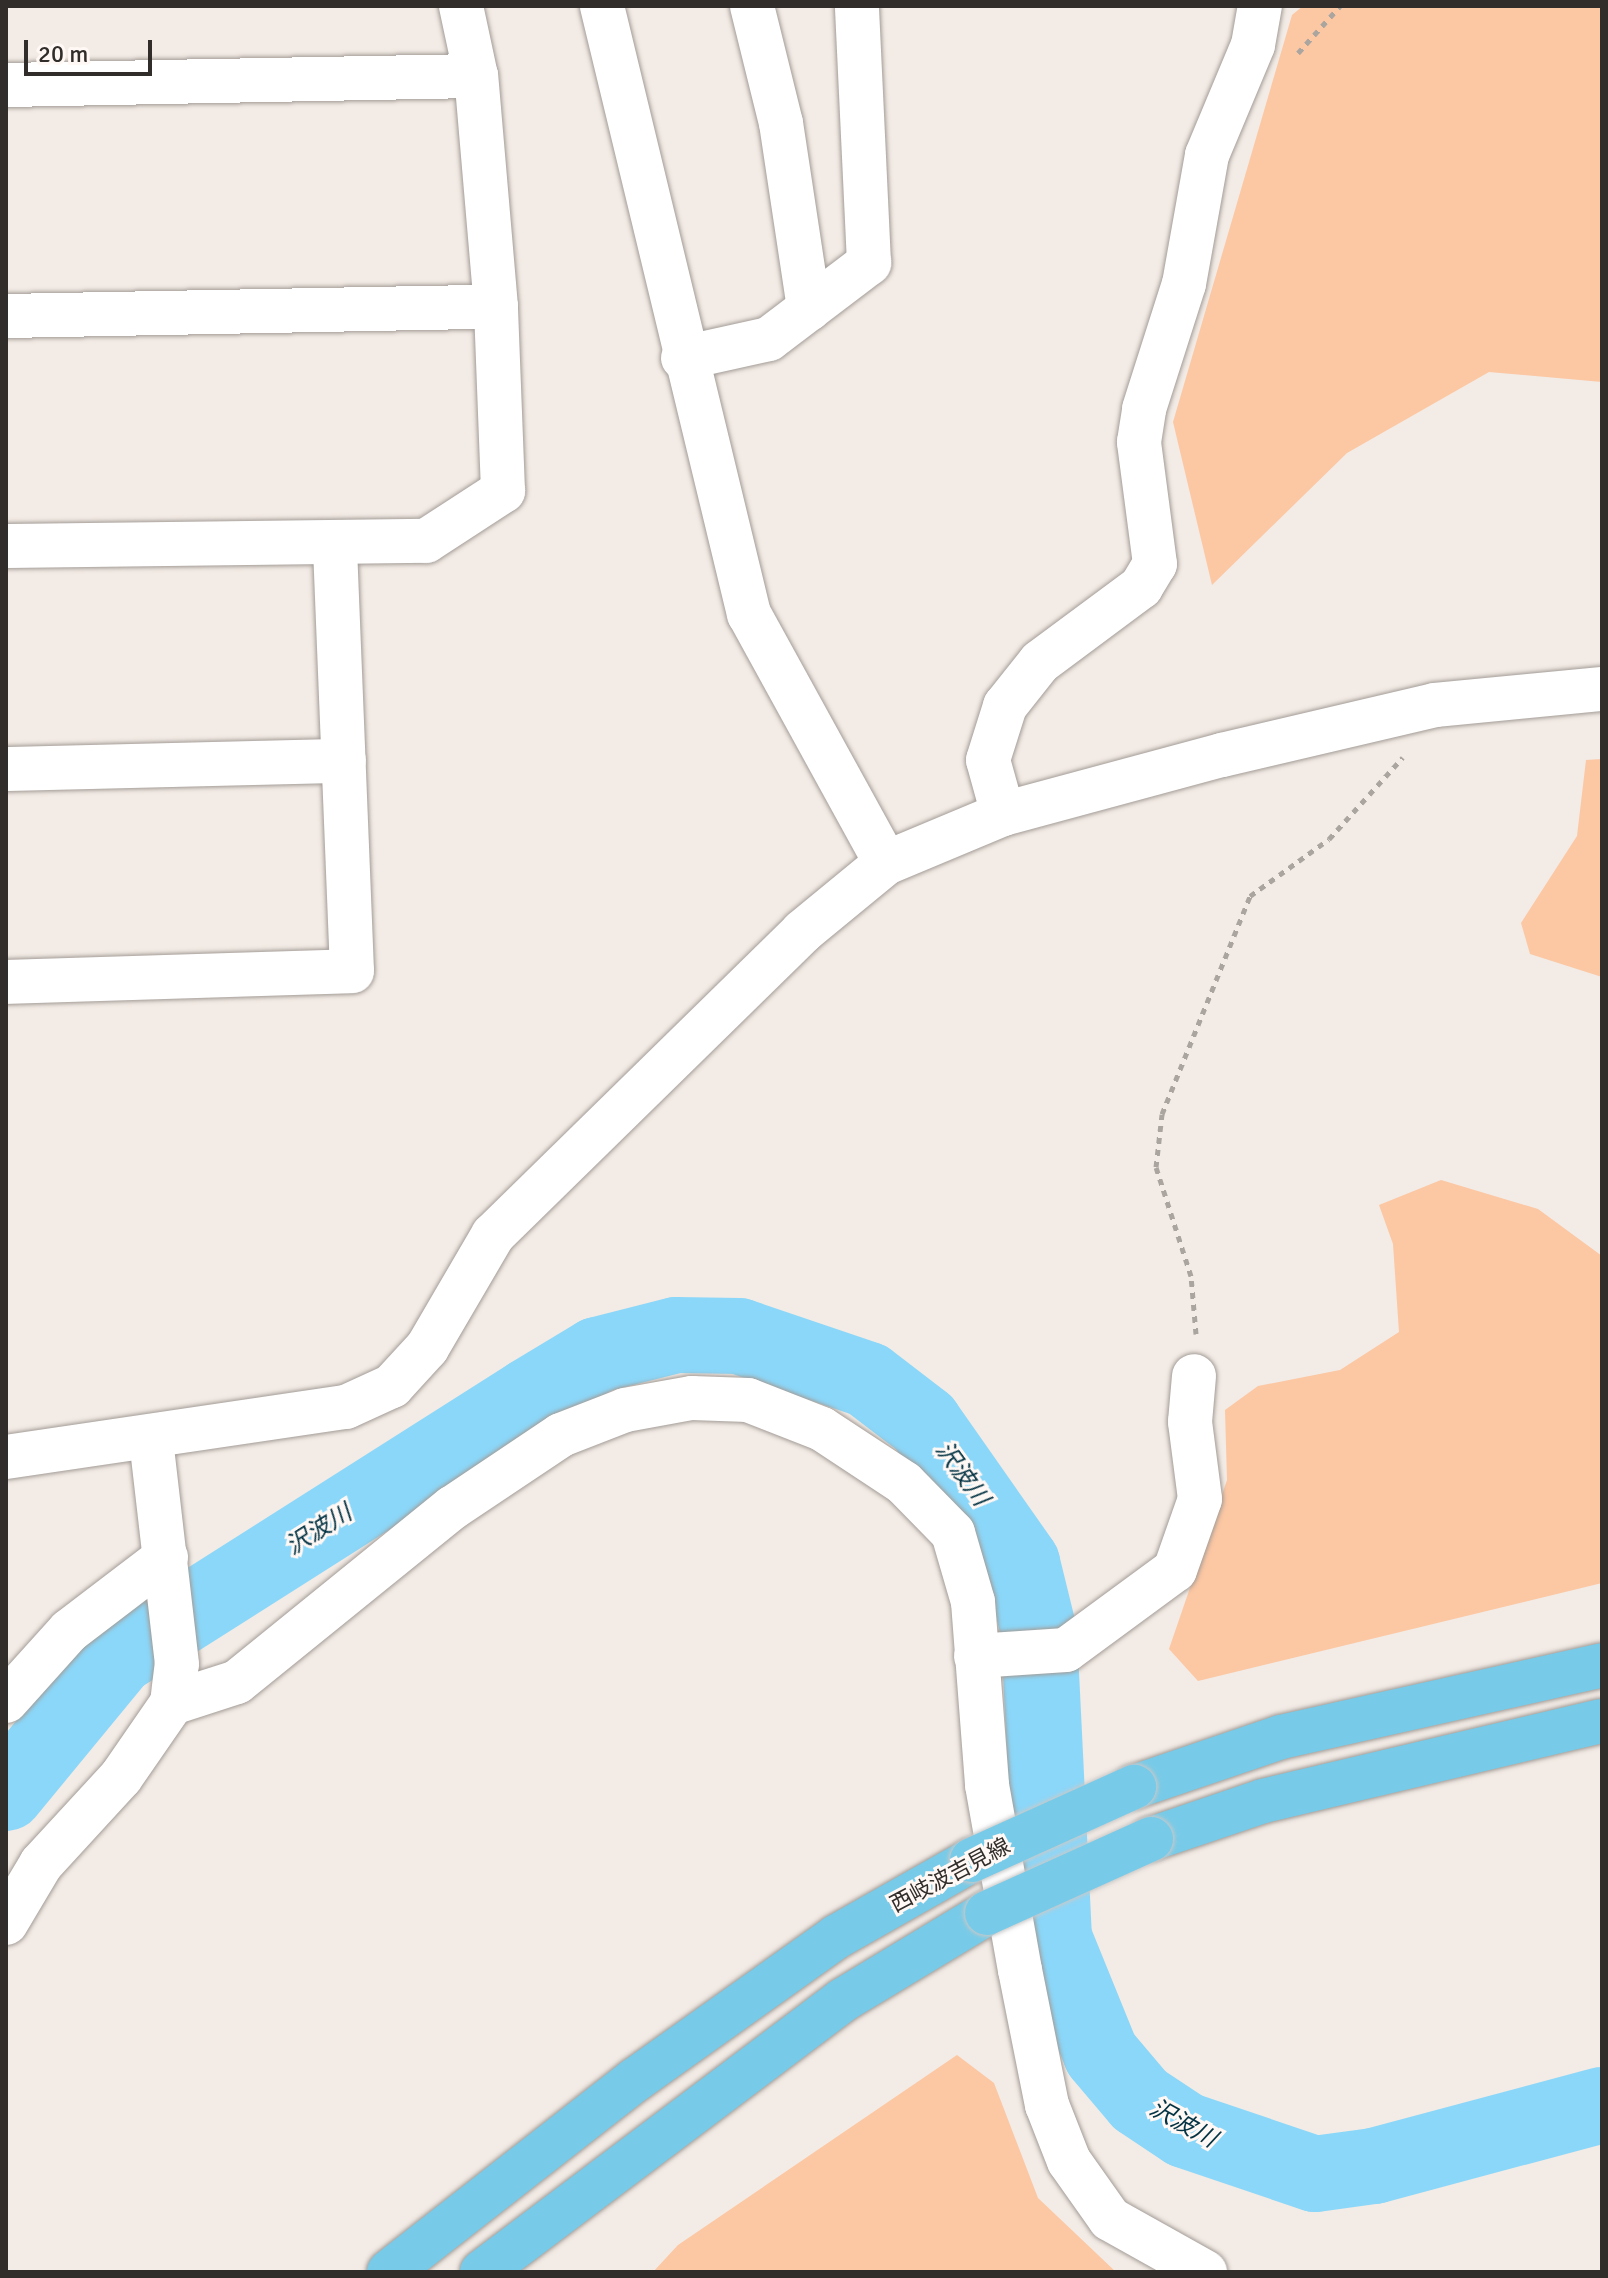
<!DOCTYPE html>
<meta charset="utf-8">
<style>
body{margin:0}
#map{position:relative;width:1608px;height:2278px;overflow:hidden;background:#f3ebe5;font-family:Signika,"Noto Sans JP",sans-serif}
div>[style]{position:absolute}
.green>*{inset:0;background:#fcc7a3}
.river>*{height:76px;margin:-38px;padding:0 38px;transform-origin:38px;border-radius:38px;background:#8bd7f9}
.path>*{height:5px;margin-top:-2.5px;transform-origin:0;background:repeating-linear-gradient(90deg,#aba5a0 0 6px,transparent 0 12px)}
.roads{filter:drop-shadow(0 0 2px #a39c97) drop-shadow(0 0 2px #a39c97)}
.minor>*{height:44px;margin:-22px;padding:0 22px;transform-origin:22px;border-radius:22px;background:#fff}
.major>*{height:44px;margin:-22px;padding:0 22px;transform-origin:22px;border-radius:22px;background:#78cbe8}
.bridges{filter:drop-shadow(0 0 2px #c9c8c8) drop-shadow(0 0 2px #c9c8c8)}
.major-bridge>*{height:44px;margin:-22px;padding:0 22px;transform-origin:22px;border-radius:22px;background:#78cbe8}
span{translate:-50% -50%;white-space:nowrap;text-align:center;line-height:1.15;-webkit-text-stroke:6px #fff8f4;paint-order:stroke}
.street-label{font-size:22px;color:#302d2b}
.water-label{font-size:24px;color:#033344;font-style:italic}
.frame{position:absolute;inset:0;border:8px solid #302d2b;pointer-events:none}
.scale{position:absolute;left:24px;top:40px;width:128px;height:36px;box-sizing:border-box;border:4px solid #302d2b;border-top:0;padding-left:10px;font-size:24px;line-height:28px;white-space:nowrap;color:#302d2b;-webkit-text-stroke:6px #fff8f4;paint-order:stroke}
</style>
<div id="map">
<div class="green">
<div style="clip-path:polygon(1303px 6px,1602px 6px,1602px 382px,1489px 372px,1347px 453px,1212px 585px,1173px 422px,1292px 15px)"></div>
<div style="clip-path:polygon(1602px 759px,1602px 977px,1530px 954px,1521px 923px,1577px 836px,1586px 760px)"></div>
<div style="clip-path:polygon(1441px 1180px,1538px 1209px,1602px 1256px,1602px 1583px,1198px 1681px,1169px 1649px,1227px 1480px,1225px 1410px,1258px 1386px,1340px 1370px,1399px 1332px,1393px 1244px,1379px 1205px)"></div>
<div style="clip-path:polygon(957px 2055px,994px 2083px,1038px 2198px,1116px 2272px,653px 2272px,678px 2245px)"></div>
</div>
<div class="river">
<div style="left:6px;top:1793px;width:176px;rotate:-50.5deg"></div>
<div style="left:118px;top:1657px;width:487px;rotate:-32.4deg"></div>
<div style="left:529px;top:1396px;width:79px;rotate:-31.1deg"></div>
<div style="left:597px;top:1355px;width:81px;rotate:-14.2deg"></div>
<div style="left:676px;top:1335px;width:63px;rotate:0.9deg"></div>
<div style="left:739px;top:1336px;width:136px;rotate:18.8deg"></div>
<div style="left:868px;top:1380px;width:71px;rotate:37.5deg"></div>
<div style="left:924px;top:1423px;width:171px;rotate:55deg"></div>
<div style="left:1022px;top:1563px;width:71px;rotate:76.2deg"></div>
<div style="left:1039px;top:1632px;width:306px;rotate:87.2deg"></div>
<div style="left:1054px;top:1938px;width:125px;rotate:67.9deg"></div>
<div style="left:1101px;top:2054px;width:60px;rotate:49.7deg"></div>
<div style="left:1140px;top:2100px;width:54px;rotate:33.7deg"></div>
<div style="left:1185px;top:2130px;width:137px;rotate:18.7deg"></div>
<div style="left:1315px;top:2174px;width:60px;rotate:-7.7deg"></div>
<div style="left:1374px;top:2166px;width:236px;rotate:-15deg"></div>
</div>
<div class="path">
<div style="left:1298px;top:53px;width:63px;rotate:-48.2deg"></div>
<div style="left:1196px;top:1334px;width:58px;rotate:-94.9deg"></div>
<div style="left:1191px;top:1276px;width:114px;rotate:-107.8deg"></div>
<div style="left:1156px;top:1167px;width:53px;rotate:-83.5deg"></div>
<div style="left:1162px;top:1114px;width:235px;rotate:-68deg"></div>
<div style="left:1250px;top:896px;width:97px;rotate:-35.8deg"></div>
<div style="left:1329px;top:839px;width:110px;rotate:-47.9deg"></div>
</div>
<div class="roads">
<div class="minor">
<div style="left:602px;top:6px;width:626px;rotate:76.41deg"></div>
<div style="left:749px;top:614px;width:284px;rotate:61.2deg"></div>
<div style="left:752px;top:6px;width:121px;rotate:76.1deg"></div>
<div style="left:781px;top:123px;width:188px;rotate:81.4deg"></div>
<div style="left:6px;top:85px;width:470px;rotate:-1.1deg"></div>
<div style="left:6px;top:316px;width:490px;rotate:-1.1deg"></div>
<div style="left:683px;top:358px;width:88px;rotate:-12.5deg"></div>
<div style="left:769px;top:339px;width:126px;rotate:-37.2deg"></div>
<div style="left:869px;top:263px;width:257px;rotate:-92.7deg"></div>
<div style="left:6px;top:546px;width:420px;rotate:-0.7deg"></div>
<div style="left:426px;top:541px;width:92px;rotate:-33deg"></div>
<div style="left:503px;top:491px;width:184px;rotate:-92.2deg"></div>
<div style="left:496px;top:307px;width:232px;rotate:-94.9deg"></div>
<div style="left:476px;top:76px;width:72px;rotate:-102.1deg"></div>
<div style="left:6px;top:769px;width:338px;rotate:-1.4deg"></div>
<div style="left:1003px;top:814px;width:56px;rotate:-105.5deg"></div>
<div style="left:988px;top:760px;width:57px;rotate:-72.5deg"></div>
<div style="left:1005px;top:706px;width:56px;rotate:-51.5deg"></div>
<div style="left:1040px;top:662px;width:126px;rotate:-36.6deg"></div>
<div style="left:1141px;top:587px;width:27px;rotate:-59deg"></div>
<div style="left:1155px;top:564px;width:123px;rotate:-97.5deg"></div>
<div style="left:1139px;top:442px;width:33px;rotate:-81deg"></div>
<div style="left:1144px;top:409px;width:131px;rotate:-72.3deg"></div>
<div style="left:1184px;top:284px;width:131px;rotate:-79.9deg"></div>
<div style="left:1207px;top:155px;width:119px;rotate:-67.3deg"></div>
<div style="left:1253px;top:45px;width:40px;rotate:-80deg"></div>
<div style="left:6px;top:982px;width:346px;rotate:-1.8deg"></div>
<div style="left:352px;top:971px;width:427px;rotate:-92.3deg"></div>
<div style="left:6px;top:1457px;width:344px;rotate:-8.4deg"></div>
<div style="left:346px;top:1407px;width:51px;rotate:-24.5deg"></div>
<div style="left:392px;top:1386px;width:52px;rotate:-47.4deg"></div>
<div style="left:427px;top:1348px;width:131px;rotate:-59.7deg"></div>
<div style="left:493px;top:1235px;width:433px;rotate:-44.4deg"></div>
<div style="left:802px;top:932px;width:109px;rotate:-39.4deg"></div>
<div style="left:886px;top:863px;width:127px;rotate:-22.7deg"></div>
<div style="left:1003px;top:814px;width:227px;rotate:-15.1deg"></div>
<div style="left:1222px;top:755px;width:219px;rotate:-13.2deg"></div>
<div style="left:1435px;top:705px;width:168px;rotate:-5.5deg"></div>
<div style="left:976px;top:1656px;width:90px;rotate:-3.8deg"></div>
<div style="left:1066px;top:1650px;width:135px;rotate:-36.3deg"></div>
<div style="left:1175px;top:1570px;width:75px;rotate:-70.6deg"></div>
<div style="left:1200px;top:1499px;width:78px;rotate:-97.4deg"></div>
<div style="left:1190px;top:1422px;width:46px;rotate:-85deg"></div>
<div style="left:6px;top:1701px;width:94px;rotate:-48deg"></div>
<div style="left:69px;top:1631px;width:122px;rotate:-37.3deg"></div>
<div style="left:172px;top:1703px;width:68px;rotate:-17.9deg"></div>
<div style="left:237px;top:1682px;width:277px;rotate:-39deg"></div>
<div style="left:452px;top:1508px;width:131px;rotate:-33.8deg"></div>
<div style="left:561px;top:1435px;width:69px;rotate:-21.3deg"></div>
<div style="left:625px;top:1410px;width:68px;rotate:-10.2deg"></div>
<div style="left:692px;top:1398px;width:56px;rotate:2deg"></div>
<div style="left:748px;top:1400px;width:79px;rotate:21.4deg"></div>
<div style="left:822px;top:1429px;width:98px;rotate:33.4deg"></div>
<div style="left:904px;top:1483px;width:70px;rotate:45.6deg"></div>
<div style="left:953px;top:1533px;width:72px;rotate:73.8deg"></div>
<div style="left:973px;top:1602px;width:184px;rotate:85.6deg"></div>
<div style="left:987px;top:1785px;width:188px;rotate:79.9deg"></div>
<div style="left:1020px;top:1970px;width:138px;rotate:78.7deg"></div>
<div style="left:1047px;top:2105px;width:60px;rotate:68.6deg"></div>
<div style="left:1069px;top:2161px;width:71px;rotate:54.7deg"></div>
<div style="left:1110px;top:2219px;width:109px;rotate:29.2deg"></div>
<div style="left:6px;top:1923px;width:69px;rotate:-59.3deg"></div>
<div style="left:41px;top:1864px;width:118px;rotate:-47.4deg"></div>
<div style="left:121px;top:1777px;width:90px;rotate:-55.4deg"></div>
<div style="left:172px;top:1703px;width:39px;rotate:-83deg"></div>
<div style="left:177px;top:1664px;width:226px;rotate:-96.6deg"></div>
</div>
<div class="major">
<div style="left:1134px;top:1787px;width:155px;rotate:-18.8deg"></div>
<div style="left:1281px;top:1737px;width:329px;rotate:-12.6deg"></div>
<div style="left:1151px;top:1839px;width:118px;rotate:-18.7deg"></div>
<div style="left:1263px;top:1801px;width:348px;rotate:-13.3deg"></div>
<div style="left:389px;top:2272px;width:312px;rotate:-38deg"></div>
<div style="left:635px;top:2080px;width:247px;rotate:-35.4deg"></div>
<div style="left:836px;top:1937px;width:156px;rotate:-29.5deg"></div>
<div style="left:482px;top:2272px;width:452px;rotate:-37deg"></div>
<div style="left:843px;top:2000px;width:168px;rotate:-31.1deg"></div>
</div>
</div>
<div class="bridges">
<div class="major-bridge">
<div style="left:972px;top:1860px;width:178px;rotate:-24.3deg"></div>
<div style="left:987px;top:1913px;width:180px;rotate:-24.3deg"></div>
</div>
</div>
<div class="street-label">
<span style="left:950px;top:1875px;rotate:-28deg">西岐波吉見線</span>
</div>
<div class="water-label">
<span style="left:962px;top:1474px;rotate:54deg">沢波川</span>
<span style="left:319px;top:1530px;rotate:-32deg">沢波川</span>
<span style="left:1183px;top:2124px;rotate:29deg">沢波川</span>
</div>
<div class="frame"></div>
<div class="scale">20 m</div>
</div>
